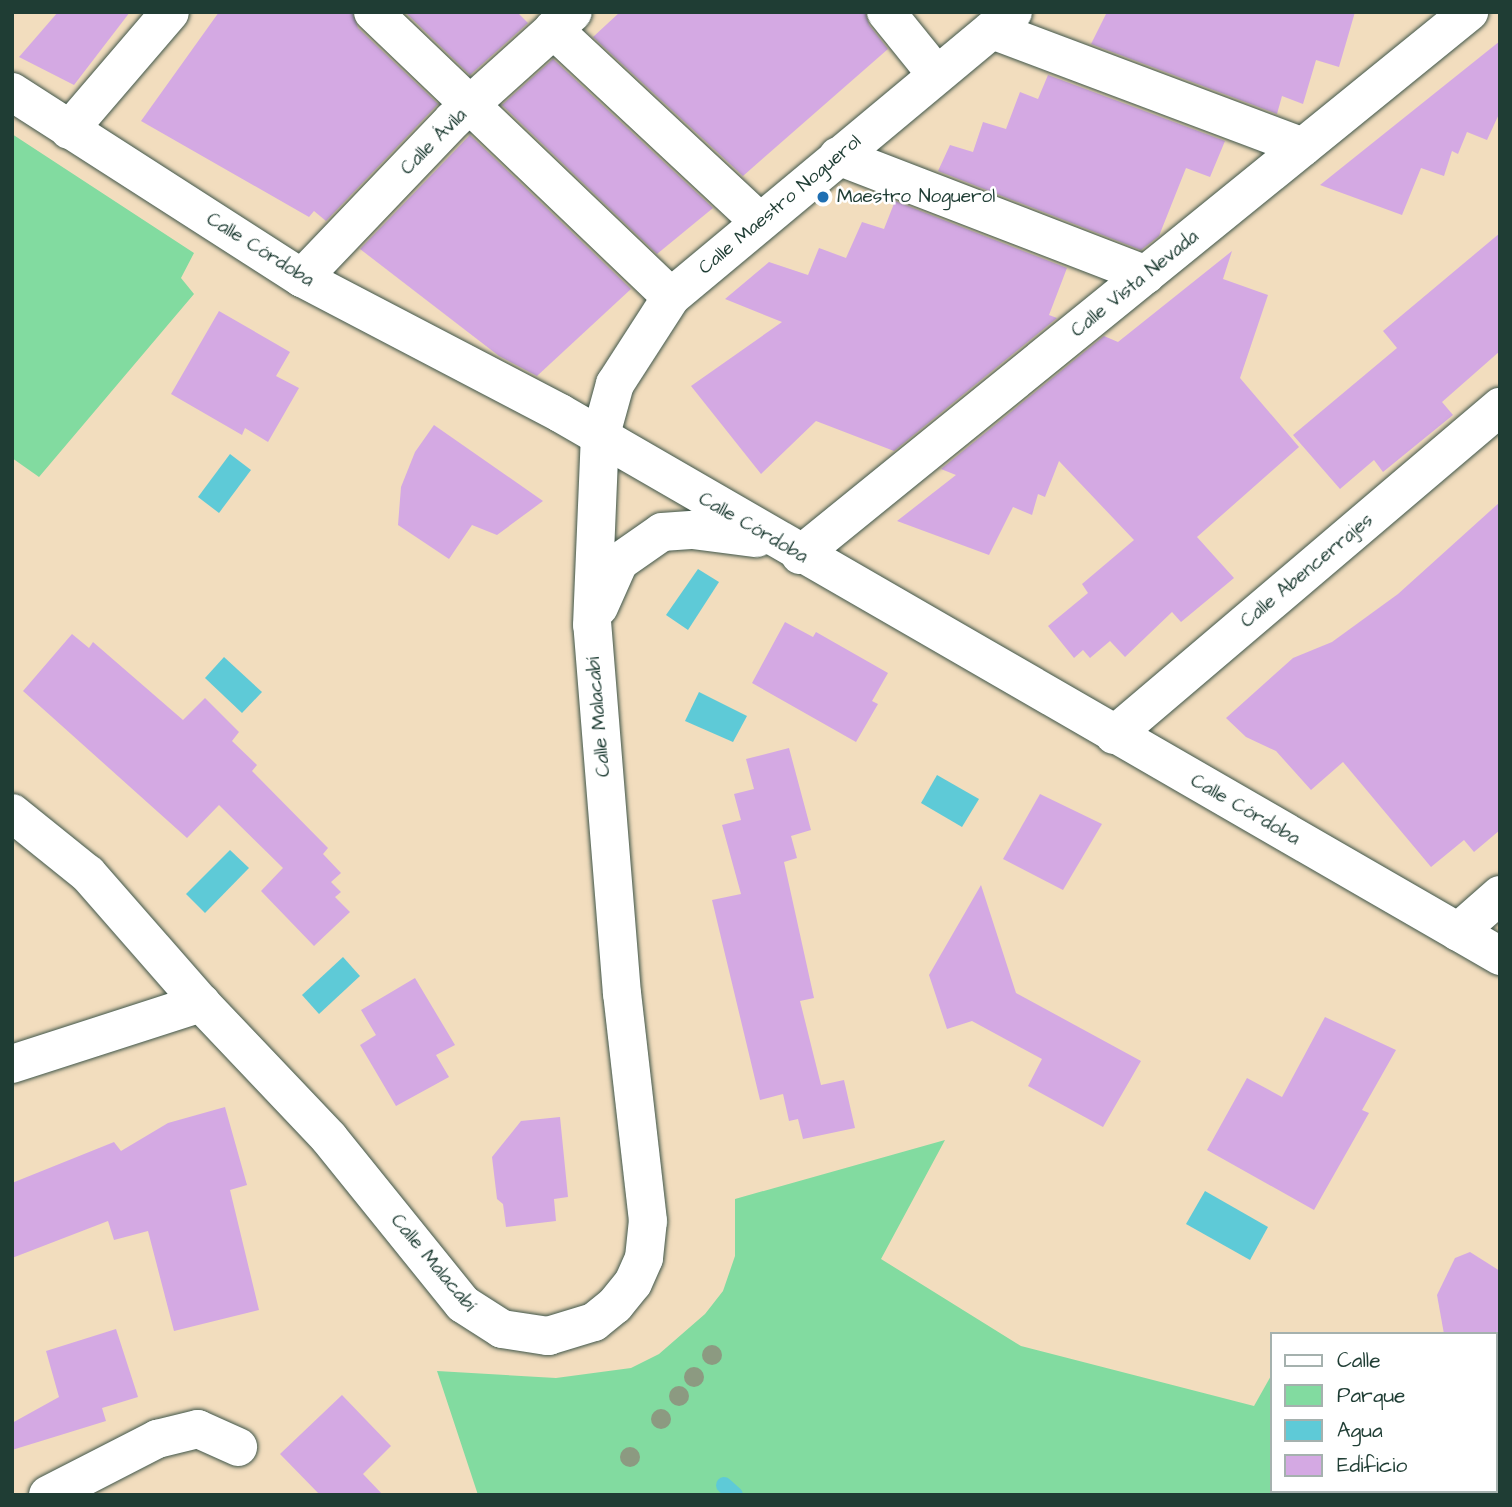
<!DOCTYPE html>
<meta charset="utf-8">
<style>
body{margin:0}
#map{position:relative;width:1512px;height:1507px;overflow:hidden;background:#f2ddbe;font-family:"Architects Daughter",sans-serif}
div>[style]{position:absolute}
.green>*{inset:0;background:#82dba0}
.water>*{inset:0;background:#5ecad7}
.stream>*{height:16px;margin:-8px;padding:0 8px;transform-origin:8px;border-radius:8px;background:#5ecad7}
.building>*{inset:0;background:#d4a9e3}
.roads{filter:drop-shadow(0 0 2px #3f5549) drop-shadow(0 0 2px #3f5549)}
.minor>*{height:38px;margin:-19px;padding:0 19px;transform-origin:19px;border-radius:19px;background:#fff}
.trees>*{width:20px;height:20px;margin:-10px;border-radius:50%;background:#8c9a81}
.dots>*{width:19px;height:19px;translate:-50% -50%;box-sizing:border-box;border:4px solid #fff;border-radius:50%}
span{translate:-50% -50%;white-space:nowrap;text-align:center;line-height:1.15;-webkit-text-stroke:5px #fff;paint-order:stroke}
.street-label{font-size:19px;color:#1f3d34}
.poi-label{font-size:19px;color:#1f3d34}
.left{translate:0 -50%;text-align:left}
.frame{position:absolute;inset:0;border:14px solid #1f3d34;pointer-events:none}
.legend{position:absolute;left:1270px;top:1332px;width:228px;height:161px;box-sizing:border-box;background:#fff;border:2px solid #a5b1ae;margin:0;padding:9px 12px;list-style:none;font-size:21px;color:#1f3d34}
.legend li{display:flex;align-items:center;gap:14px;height:35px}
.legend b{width:35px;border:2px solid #a5b1ae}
</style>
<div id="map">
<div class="green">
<div style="clip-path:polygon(12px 134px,194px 253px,181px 278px,194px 294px,39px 477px,12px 458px)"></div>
<div style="clip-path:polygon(945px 1140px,881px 1259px,1021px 1346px,1254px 1406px,1272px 1374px,1272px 1491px,1496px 1491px,1496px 1466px,1500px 1495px,478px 1495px,437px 1371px,556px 1378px,631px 1368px,659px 1354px,705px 1314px,723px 1291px,735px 1256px,735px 1199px)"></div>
</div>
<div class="water">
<div style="clip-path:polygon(230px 454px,251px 470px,219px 513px,198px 497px)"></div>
<div style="clip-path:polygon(698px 569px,719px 582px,688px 630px,666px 615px)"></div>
<div style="clip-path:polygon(224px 657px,262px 692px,242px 713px,205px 678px)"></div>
<div style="clip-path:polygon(699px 692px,747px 716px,733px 742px,685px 721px)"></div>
<div style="clip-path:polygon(937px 775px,979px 799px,962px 827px,921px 803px)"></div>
<div style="clip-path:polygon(230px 850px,249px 868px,205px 913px,186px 894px)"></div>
<div style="clip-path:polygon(343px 957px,360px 976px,319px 1014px,302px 995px)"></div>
<div style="clip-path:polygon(1205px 1191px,1268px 1227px,1250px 1260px,1186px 1224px)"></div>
</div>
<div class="stream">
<div style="left:724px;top:1485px;width:15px;rotate:42deg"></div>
</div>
<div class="building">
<div style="clip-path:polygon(58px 12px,130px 12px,74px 85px,19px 57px)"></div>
<div style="clip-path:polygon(219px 12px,352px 12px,358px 28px,438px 104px,326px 221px,314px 211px,309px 217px,141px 121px)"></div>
<div style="clip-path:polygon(405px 12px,517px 12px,528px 23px,470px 75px)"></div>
<div style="clip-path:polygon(620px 12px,865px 12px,869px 25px,888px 49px,743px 176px,593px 37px)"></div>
<div style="clip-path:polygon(1107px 12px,1355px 12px,1339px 67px,1316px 60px,1303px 104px,1282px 96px,1277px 114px,1091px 44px)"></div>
<div style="clip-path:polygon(1500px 41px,1500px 112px,1487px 140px,1467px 132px,1458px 154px,1452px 151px,1444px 176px,1421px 168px,1402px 215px,1320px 185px)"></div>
<div style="clip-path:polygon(553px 59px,713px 208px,657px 254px,502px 105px)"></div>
<div style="clip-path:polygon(1048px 75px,1225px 141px,1210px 177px,1186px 168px,1159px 236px,1141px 250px,938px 171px,950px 145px,973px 152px,983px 122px,1006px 129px,1020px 92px,1038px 99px)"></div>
<div style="clip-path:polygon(470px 135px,631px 289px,537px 376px,499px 356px,360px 249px)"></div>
<div style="clip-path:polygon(895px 201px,1067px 268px,1049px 315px,1057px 318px,894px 451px,816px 421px,761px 474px,691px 386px,782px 322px,725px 299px,769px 262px,808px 275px,819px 248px,846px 258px,862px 222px,884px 229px)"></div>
<div style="clip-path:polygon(1500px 233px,1500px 351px,1442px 402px,1453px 415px,1383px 472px,1374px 460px,1340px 489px,1293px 435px,1397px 348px,1383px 331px)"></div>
<div style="clip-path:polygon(1232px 251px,1223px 279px,1268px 295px,1240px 378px,1299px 447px,1197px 537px,1234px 578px,1181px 622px,1172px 612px,1125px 657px,1110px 641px,1090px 658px,1083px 650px,1074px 658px,1048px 626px,1088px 593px,1082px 584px,1134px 540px,1059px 461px,1045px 497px,1038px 494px,1032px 515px,1013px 507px,989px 555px,897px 521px,956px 475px,941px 469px,1104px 336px,1118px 342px)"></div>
<div style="clip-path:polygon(219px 311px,290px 352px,276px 376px,299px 388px,268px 442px,245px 428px,242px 435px,171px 394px)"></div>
<div style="clip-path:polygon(434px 425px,543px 501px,497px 535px,472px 525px,449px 559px,398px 525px,401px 487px,415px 452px)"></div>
<div style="clip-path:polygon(1500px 502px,1500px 830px,1474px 852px,1464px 840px,1431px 867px,1343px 762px,1311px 790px,1276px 751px,1246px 737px,1226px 718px,1293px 658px,1332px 642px,1398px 594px)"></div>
<div style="clip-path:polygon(785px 622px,813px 637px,816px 632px,888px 673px,872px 701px,878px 704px,856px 742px,752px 683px)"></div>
<div style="clip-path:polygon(72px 634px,89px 648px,93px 642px,183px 720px,205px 698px,239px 732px,232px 741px,257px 765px,252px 771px,328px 848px,323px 854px,341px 873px,331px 882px,341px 892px,335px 897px,350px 912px,314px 946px,261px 891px,283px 868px,219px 805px,187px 838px,23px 691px)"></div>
<div style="clip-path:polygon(789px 748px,811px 830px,791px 836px,797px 858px,784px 862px,814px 998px,800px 1001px,821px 1085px,844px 1080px,855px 1128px,803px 1139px,798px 1119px,789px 1121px,783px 1094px,760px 1100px,712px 900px,741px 894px,722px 825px,741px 820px,734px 794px,754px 789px,746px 759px)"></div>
<div style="clip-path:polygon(1040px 794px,1102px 824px,1063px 890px,1003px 859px)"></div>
<div style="clip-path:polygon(981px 885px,1016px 993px,1141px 1061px,1103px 1127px,1028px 1086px,1042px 1059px,972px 1021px,947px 1029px,929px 975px)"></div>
<div style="clip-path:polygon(415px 978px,455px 1045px,436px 1055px,449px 1077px,396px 1106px,360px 1045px,376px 1035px,361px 1010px)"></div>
<div style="clip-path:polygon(1325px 1017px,1396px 1050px,1362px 1110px,1369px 1113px,1314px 1210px,1207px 1150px,1247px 1078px,1282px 1097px)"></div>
<div style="clip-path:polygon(225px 1107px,247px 1185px,230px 1190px,259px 1310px,174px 1331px,148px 1231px,114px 1240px,108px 1221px,12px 1258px,12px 1183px,114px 1142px,121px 1151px,168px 1123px)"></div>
<div style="clip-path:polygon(560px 1117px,568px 1197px,554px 1199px,556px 1221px,506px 1227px,503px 1204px,497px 1199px,492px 1157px,521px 1121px)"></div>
<div style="clip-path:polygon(1470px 1252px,1500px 1271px,1500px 1334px,1444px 1334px,1437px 1295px,1455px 1258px)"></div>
<div style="clip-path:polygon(116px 1329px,138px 1397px,102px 1408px,106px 1421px,12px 1450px,12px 1423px,59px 1397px,46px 1351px)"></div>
<div style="clip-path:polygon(342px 1395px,391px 1446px,363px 1474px,383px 1495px,320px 1495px,280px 1454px)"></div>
</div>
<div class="roads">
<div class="minor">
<div style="left:373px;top:12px;width:412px;rotate:43.7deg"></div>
<div style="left:886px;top:12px;width:80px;rotate:51.1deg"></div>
<div style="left:553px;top:29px;width:282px;rotate:43deg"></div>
<div style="left:992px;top:30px;width:332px;rotate:20.6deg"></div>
<div style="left:12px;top:92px;width:345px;rotate:32.7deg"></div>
<div style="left:302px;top:278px;width:291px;rotate:27.6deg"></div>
<div style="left:560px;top:413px;width:1086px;rotate:30.01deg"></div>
<div style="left:69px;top:130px;width:155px;rotate:-49.4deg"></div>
<div style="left:838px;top:156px;width:330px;rotate:21.1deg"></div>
<div style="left:302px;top:278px;width:219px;rotate:-46.3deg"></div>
<div style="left:453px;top:120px;width:161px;rotate:-42deg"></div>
<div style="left:800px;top:555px;width:862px;rotate:-39.06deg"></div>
<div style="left:599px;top:607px;width:49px;rotate:-66deg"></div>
<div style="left:619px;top:562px;width:52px;rotate:-34.9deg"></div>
<div style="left:662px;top:532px;width:32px;rotate:-4deg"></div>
<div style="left:694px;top:530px;width:63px;rotate:7.4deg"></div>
<div style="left:1114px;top:735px;width:507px;rotate:-40.36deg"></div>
<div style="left:12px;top:813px;width:97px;rotate:38.8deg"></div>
<div style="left:88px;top:874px;width:171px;rotate:48.8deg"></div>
<div style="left:201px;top:1003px;width:186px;rotate:46.5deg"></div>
<div style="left:329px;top:1138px;width:213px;rotate:51.1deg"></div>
<div style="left:463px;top:1304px;width:46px;rotate:32.7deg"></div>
<div style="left:502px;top:1329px;width:47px;rotate:8.7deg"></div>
<div style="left:548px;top:1336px;width:48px;rotate:-16.9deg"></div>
<div style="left:594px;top:1322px;width:27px;rotate:-39deg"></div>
<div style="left:615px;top:1305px;width:28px;rotate:-51deg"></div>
<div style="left:633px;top:1283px;width:27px;rotate:-66deg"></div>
<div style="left:644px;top:1258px;width:37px;rotate:-84deg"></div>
<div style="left:648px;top:1221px;width:228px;rotate:-96.5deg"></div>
<div style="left:622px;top:994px;width:370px;rotate:-94.6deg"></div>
<div style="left:592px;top:625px;width:187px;rotate:-87.6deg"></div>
<div style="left:600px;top:438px;width:56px;rotate:-74.5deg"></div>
<div style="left:615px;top:384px;width:103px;rotate:-57.2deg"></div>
<div style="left:671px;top:297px;width:445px;rotate:-39.8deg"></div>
<div style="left:1458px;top:932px;width:56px;rotate:-41.4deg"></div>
<div style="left:12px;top:1064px;width:199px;rotate:-17.9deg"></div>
<div style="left:48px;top:1495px;width:123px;rotate:-27.2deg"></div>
<div style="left:157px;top:1439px;width:42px;rotate:-13.7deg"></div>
<div style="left:198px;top:1429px;width:44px;rotate:24.2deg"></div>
</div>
</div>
<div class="trees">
<div style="left:712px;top:1355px"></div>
<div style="left:694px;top:1377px"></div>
<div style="left:679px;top:1396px"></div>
<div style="left:661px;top:1419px"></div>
<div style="left:630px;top:1457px"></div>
</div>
<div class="dots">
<div style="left:823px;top:197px;background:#1f6fb2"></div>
</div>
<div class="street-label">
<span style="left:434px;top:142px;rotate:-45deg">Calle Ávila</span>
<span style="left:780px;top:205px;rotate:-40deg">Calle Maestro Noguerol</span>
<span style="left:260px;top:250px;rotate:32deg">Calle Córdoba</span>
<span style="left:1135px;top:284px;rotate:-39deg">Calle Vista Nevada</span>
<span style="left:753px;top:528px;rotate:30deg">Calle Córdoba</span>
<span style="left:1307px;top:571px;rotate:-40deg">Calle Abencerrajes</span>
<span style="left:599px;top:717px;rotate:-95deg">Calle Malacabí</span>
<span style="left:1245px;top:810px;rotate:30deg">Calle Córdoba</span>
<span style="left:433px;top:1263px;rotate:50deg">Calle Malacabí</span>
</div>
<div class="poi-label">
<span class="left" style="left:837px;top:197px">Maestro Noguerol</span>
</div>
<div class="frame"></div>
<ul class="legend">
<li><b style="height:9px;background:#fff"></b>Calle</li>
<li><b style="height:19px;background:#82dba0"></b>Parque</li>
<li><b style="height:19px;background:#5ecad7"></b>Agua</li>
<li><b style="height:19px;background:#d4a9e3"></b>Edificio</li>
</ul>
</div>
